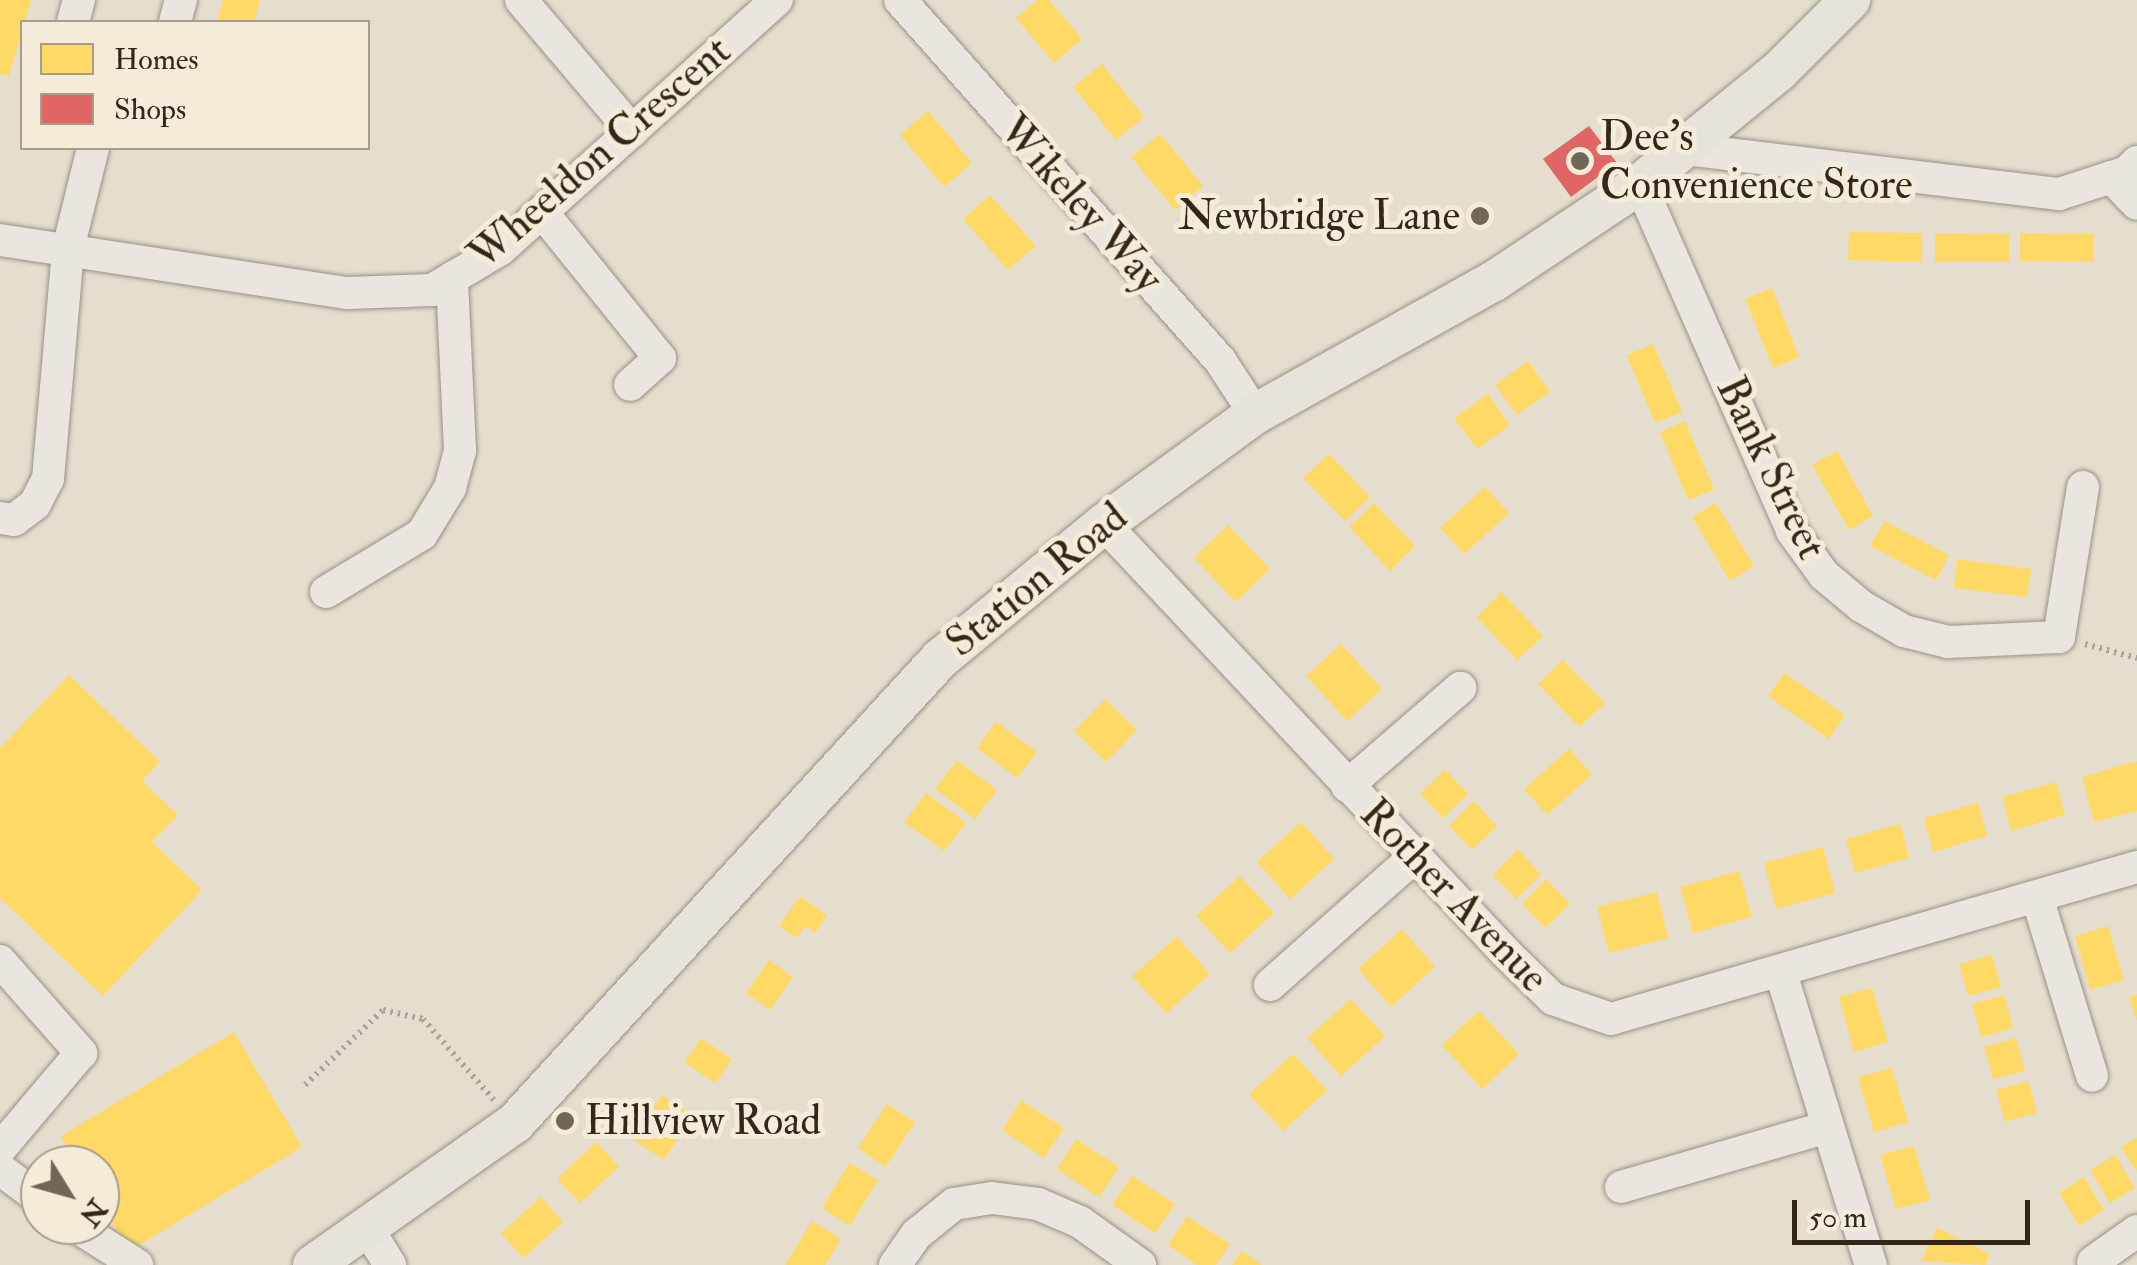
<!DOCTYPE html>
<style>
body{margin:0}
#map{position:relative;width:2137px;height:1265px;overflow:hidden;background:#e5dece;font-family:"IM FELL Double Pica",serif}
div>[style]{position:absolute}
.homes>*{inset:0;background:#ffd966}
.shops>*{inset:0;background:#e06666}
.path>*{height:6px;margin-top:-3px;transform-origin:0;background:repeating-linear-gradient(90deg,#a9a49d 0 2.5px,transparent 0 7.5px)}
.roads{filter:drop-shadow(0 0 2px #979286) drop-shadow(0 0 2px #979286)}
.minor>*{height:32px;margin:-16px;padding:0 16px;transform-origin:16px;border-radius:16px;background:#eae6df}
.major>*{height:40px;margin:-20px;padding:0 20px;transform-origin:20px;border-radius:20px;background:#e7e3da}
.dots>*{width:28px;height:28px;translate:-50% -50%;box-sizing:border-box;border:5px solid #f4ecd9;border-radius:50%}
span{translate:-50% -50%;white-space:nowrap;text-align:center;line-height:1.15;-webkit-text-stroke:10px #f4ecd9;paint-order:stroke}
.poi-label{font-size:42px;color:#332717}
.left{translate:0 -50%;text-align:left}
.right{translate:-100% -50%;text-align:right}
.street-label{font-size:42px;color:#332717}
.legend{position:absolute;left:20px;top:20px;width:350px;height:130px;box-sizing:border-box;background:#f4ecd9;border:2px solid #a79d8b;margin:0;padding:12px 18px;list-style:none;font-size:30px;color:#332717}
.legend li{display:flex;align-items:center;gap:20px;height:50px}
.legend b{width:50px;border:2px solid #a79d8b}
.north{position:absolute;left:20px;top:1145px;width:100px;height:100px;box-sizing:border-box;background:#f4ecd9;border:2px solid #a79d8b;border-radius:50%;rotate:127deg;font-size:28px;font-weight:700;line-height:40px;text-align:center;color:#332717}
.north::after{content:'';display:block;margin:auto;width:35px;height:45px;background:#716757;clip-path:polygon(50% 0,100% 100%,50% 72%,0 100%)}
.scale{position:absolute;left:1792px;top:1200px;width:238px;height:45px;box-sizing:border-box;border:5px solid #332717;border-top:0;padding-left:12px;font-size:30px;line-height:35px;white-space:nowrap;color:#332717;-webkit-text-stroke:8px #f4ecd9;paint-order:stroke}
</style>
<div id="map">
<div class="homes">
<div style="clip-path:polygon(0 0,31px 0,9px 76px,0 74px)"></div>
<div style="clip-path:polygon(223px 0,260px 0,254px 22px,217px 22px)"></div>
<div style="clip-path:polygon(1038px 0,1049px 0,1082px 39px,1054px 63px,1016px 18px)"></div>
<div style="clip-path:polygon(1102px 64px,1144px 117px,1116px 140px,1073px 87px)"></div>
<div style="clip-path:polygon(928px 111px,972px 163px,944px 187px,900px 135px)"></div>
<div style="clip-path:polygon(1160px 134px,1203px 186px,1175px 210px,1131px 157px)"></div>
<div style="clip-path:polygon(990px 195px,1036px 246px,1008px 270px,963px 219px)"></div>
<div style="clip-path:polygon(1849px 232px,1922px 233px,1922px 262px,1848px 260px)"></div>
<div style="clip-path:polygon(1935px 233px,2009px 234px,2009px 262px,1935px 262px)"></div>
<div style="clip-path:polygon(2020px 233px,2094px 234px,2093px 262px,2020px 261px)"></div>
<div style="clip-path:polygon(1772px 288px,1799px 357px,1773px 368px,1745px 299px)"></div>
<div style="clip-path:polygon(1653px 344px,1682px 412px,1655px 423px,1627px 355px)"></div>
<div style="clip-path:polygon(1528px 361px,1550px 392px,1517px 415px,1495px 385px)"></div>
<div style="clip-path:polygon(1488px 394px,1510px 425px,1477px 449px,1454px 418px)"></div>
<div style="clip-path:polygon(1685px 421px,1714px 489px,1688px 500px,1660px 432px)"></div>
<div style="clip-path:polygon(1837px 451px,1873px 516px,1849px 530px,1812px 465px)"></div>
<div style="clip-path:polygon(1329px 454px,1370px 497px,1345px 521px,1303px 478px)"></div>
<div style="clip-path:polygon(1485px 487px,1509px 513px,1464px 554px,1440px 528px)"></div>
<div style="clip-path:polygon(1374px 503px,1415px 546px,1390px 571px,1349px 527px)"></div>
<div style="clip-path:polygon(1716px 503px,1754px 566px,1730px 581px,1692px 517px)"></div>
<div style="clip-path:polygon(1884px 521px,1949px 555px,1936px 580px,1870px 546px)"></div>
<div style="clip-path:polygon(1228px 525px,1270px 569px,1236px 602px,1194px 558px)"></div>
<div style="clip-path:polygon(1957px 559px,2031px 569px,2027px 597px,1954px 588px)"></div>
<div style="clip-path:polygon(1501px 592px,1543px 636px,1517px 660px,1477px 617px)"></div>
<div style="clip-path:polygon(1341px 644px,1382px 689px,1347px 721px,1306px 676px)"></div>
<div style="clip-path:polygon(1563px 660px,1605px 703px,1579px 727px,1538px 684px)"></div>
<div style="clip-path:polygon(1784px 673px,1845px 715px,1829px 739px,1768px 696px)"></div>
<div style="clip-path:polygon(69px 675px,160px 762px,142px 781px,178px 815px,152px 842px,202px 890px,103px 996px,0 898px,0 748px)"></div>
<div style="clip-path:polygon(1105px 699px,1137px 730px,1106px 762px,1074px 731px)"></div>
<div style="clip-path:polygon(996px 722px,1037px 752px,1017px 778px,977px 748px)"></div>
<div style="clip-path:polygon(1569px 749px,1592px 774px,1547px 815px,1524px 789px)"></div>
<div style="clip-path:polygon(957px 760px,997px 790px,975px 819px,935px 789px)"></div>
<div style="clip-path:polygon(2137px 761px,2137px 811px,2094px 822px,2082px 777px)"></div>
<div style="clip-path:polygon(1445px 769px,1468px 794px,1443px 818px,1420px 794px)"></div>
<div style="clip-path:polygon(2056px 782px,2065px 815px,2011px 831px,2002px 797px)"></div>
<div style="clip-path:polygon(926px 793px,966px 823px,944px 851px,904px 822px)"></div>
<div style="clip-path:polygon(1474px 801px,1497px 826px,1472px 850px,1449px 826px)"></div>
<div style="clip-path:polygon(1978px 803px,1987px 836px,1933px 852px,1924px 818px)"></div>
<div style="clip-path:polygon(1301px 822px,1334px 859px,1290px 899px,1257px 862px)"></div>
<div style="clip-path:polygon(1900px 824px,1909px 858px,1855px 873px,1846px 839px)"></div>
<div style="clip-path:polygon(1823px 847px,1835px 893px,1776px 909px,1764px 863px)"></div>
<div style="clip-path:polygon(1518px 849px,1541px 875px,1516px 899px,1493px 875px)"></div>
<div style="clip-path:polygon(1739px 871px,1752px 917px,1693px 933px,1680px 887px)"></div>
<div style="clip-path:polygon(1240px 876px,1274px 913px,1230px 953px,1196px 916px)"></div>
<div style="clip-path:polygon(1546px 879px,1570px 904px,1545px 928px,1522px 904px)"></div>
<div style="clip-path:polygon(1657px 892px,1668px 938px,1609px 953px,1597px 907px)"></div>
<div style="clip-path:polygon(800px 896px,827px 916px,815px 933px,805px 926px,796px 938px,779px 926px)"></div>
<div style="clip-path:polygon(2108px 926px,2124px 980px,2090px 990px,2075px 936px)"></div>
<div style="clip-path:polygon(1402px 929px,1435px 967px,1391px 1007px,1358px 969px)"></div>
<div style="clip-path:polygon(1177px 937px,1210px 974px,1166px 1013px,1132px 976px)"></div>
<div style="clip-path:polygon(1992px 955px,2001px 987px,1968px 996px,1959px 964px)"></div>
<div style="clip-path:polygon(769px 960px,793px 977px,770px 1010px,746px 993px)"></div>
<div style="clip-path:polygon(1872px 988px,1888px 1042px,1854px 1052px,1839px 997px)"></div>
<div style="clip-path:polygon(2004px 995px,2013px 1028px,1981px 1037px,1972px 1004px)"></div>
<div style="clip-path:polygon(2137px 995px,2137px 1020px,2136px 1020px,2129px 997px)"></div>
<div style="clip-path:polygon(1351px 999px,1385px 1036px,1341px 1076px,1307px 1038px)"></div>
<div style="clip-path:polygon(1479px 1011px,1519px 1054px,1482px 1089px,1442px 1045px)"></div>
<div style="clip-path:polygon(234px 1032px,302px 1147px,129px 1251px,100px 1202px,100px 1165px,78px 1165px,61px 1136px)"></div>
<div style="clip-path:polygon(701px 1038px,732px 1059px,715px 1083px,684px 1062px)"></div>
<div style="clip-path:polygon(2016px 1038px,2025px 1071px,1993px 1079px,1984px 1047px)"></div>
<div style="clip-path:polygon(1293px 1054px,1327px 1091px,1283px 1131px,1249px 1094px)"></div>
<div style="clip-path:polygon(1892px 1068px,1908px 1122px,1874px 1132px,1858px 1077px)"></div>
<div style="clip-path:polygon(2028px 1081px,2037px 1113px,2005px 1122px,1996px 1090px)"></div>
<div style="clip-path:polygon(662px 1095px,693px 1116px,664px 1160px,632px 1139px)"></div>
<div style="clip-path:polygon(1021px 1100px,1064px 1128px,1044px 1158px,1002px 1130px)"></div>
<div style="clip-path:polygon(887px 1104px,915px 1122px,886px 1167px,858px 1148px)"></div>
<div style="clip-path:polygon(2137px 1137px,2137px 1172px,2121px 1147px)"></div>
<div style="clip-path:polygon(1076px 1139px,1119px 1167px,1099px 1197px,1057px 1169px)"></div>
<div style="clip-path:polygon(596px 1142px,619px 1167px,580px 1203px,557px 1179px)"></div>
<div style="clip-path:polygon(1914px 1146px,1930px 1200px,1896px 1209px,1880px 1155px)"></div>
<div style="clip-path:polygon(2115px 1155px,2135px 1188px,2110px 1203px,2090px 1170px)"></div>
<div style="clip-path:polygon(849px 1163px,878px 1180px,850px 1226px,822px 1208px)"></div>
<div style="clip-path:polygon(1132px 1176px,1175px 1204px,1155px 1233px,1112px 1205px)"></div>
<div style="clip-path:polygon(2084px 1177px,2104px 1210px,2079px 1226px,2059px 1193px)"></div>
<div style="clip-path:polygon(541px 1197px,563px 1222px,523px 1258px,501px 1233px)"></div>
<div style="clip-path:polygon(1187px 1216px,1230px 1244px,1216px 1265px,1197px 1265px,1168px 1245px)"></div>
<div style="clip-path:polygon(812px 1221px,841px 1239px,825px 1265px,785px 1265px)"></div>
<div style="clip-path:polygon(1937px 1228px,1990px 1254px,1985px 1265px,1921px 1261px)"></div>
<div style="clip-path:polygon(1242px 1251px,1262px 1265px,1232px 1265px)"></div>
</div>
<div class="shops">
<div style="clip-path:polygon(1589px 126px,1617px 163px,1571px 197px,1543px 159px)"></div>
</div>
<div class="path">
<div style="left:2085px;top:644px;width:54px;rotate:15.1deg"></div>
<div style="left:305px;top:1085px;width:108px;rotate:-43.9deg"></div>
<div style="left:383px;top:1010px;width:41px;rotate:12.7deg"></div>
<div style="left:423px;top:1019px;width:108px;rotate:48.8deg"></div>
</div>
<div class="roads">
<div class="minor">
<div style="left:521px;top:0;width:172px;rotate:49.7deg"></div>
<div style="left:900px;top:0;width:484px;rotate:48.4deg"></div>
<div style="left:1221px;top:362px;width:62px;rotate:56.8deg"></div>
<div style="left:73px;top:22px;width:23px;rotate:-75deg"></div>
<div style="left:175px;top:22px;width:23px;rotate:-75deg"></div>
<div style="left:1686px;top:149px;width:376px;rotate:6.9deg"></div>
<div style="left:2059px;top:194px;width:71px;rotate:-17.9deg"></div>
<div style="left:2127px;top:172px;width:14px;rotate:-45deg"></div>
<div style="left:2111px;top:177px;width:37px;rotate:46deg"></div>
<div style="left:1640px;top:184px;width:379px;rotate:66.3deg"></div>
<div style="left:1792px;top:531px;width:54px;rotate:54deg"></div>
<div style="left:1824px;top:575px;width:48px;rotate:40deg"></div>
<div style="left:1861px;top:606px;width:50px;rotate:30.2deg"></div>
<div style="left:1904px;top:631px;width:45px;rotate:14deg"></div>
<div style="left:1948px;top:642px;width:111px;rotate:-2.6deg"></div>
<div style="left:2059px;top:637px;width:152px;rotate:-80.9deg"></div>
<div style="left:542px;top:212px;width:188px;rotate:51.1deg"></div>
<div style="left:660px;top:358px;width:40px;rotate:138deg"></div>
<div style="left:0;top:240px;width:352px;rotate:8.7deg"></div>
<div style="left:348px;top:293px;width:84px;rotate:-2deg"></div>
<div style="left:432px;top:290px;width:80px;rotate:-30.7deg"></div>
<div style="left:501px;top:249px;width:372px;rotate:-42.1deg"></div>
<div style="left:0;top:518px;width:14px;rotate:8deg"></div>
<div style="left:14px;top:520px;width:26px;rotate:-37deg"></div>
<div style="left:35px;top:504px;width:28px;rotate:-63deg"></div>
<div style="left:48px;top:479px;width:231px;rotate:-85deg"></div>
<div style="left:68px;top:249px;width:104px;rotate:-76.1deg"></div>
<div style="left:1104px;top:524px;width:588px;rotate:46.86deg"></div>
<div style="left:1506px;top:953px;width:66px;rotate:44.4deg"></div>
<div style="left:1553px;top:999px;width:61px;rotate:19deg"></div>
<div style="left:1611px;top:1019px;width:548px;rotate:-16.12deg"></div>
<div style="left:326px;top:592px;width:112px;rotate:-31.1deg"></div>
<div style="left:422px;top:534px;width:54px;rotate:-58.7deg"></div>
<div style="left:450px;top:488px;width:39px;rotate:-75deg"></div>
<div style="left:460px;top:450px;width:172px;rotate:-92.7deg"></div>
<div style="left:1347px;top:786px;width:150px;rotate:-40.9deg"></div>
<div style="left:2037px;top:897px;width:187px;rotate:72.9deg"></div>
<div style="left:0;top:961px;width:123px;rotate:48.6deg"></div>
<div style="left:81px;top:1053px;width:126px;rotate:130.2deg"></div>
<div style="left:1781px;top:973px;width:306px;rotate:72.9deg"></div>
<div style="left:1270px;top:985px;width:193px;rotate:-41.6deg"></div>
<div style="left:0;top:1169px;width:50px;rotate:36.9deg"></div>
<div style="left:1621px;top:1187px;width:215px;rotate:-16.2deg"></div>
<div style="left:74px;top:1225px;width:75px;rotate:32.4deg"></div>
<div style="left:369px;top:1231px;width:40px;rotate:58deg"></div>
<div style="left:2093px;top:1262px;width:54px;rotate:-35.2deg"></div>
<div style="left:895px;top:1265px;width:38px;rotate:-55deg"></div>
<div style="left:917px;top:1234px;width:48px;rotate:-39deg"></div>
<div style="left:954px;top:1204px;width:38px;rotate:-9deg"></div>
<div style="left:992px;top:1198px;width:46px;rotate:7.4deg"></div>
<div style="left:1038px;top:1204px;width:46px;rotate:23.2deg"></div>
<div style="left:1080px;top:1222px;width:74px;rotate:35.6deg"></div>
</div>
<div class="major">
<div style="left:313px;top:1265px;width:247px;rotate:-35.1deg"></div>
<div style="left:515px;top:1123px;width:629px;rotate:-47.51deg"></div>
<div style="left:940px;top:659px;width:212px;rotate:-39.5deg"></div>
<div style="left:1104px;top:524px;width:187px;rotate:-36.1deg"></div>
<div style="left:1255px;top:414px;width:274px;rotate:-29.1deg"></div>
<div style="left:1494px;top:281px;width:175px;rotate:-33.6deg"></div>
<div style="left:1640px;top:184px;width:178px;rotate:-39.1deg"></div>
<div style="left:1778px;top:72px;width:102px;rotate:-45deg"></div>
</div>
</div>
<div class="dots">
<div style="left:1580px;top:161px;background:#716757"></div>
<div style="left:1480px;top:216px;background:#716757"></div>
<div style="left:565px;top:1121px;background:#716757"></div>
</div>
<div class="poi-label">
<span class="left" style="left:1600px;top:161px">Dee's<br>Convenience Store</span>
<span class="right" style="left:1460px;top:216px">Newbridge Lane</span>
<span class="left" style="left:585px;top:1121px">Hillview Road</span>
</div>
<div class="street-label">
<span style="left:600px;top:153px;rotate:-41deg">Wheeldon Crescent</span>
<span style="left:1081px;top:204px;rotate:48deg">Wikeley Way</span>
<span style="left:1771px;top:468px;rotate:64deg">Bank Street</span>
<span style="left:1037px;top:580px;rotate:-39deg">Station Road</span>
<span style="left:1454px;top:896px;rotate:46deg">Rother Avenue</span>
</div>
<ul class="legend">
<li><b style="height:28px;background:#ffd966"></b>Homes</li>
<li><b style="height:28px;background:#e06666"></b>Shops</li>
</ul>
<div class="north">N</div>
<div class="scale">50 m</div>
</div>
